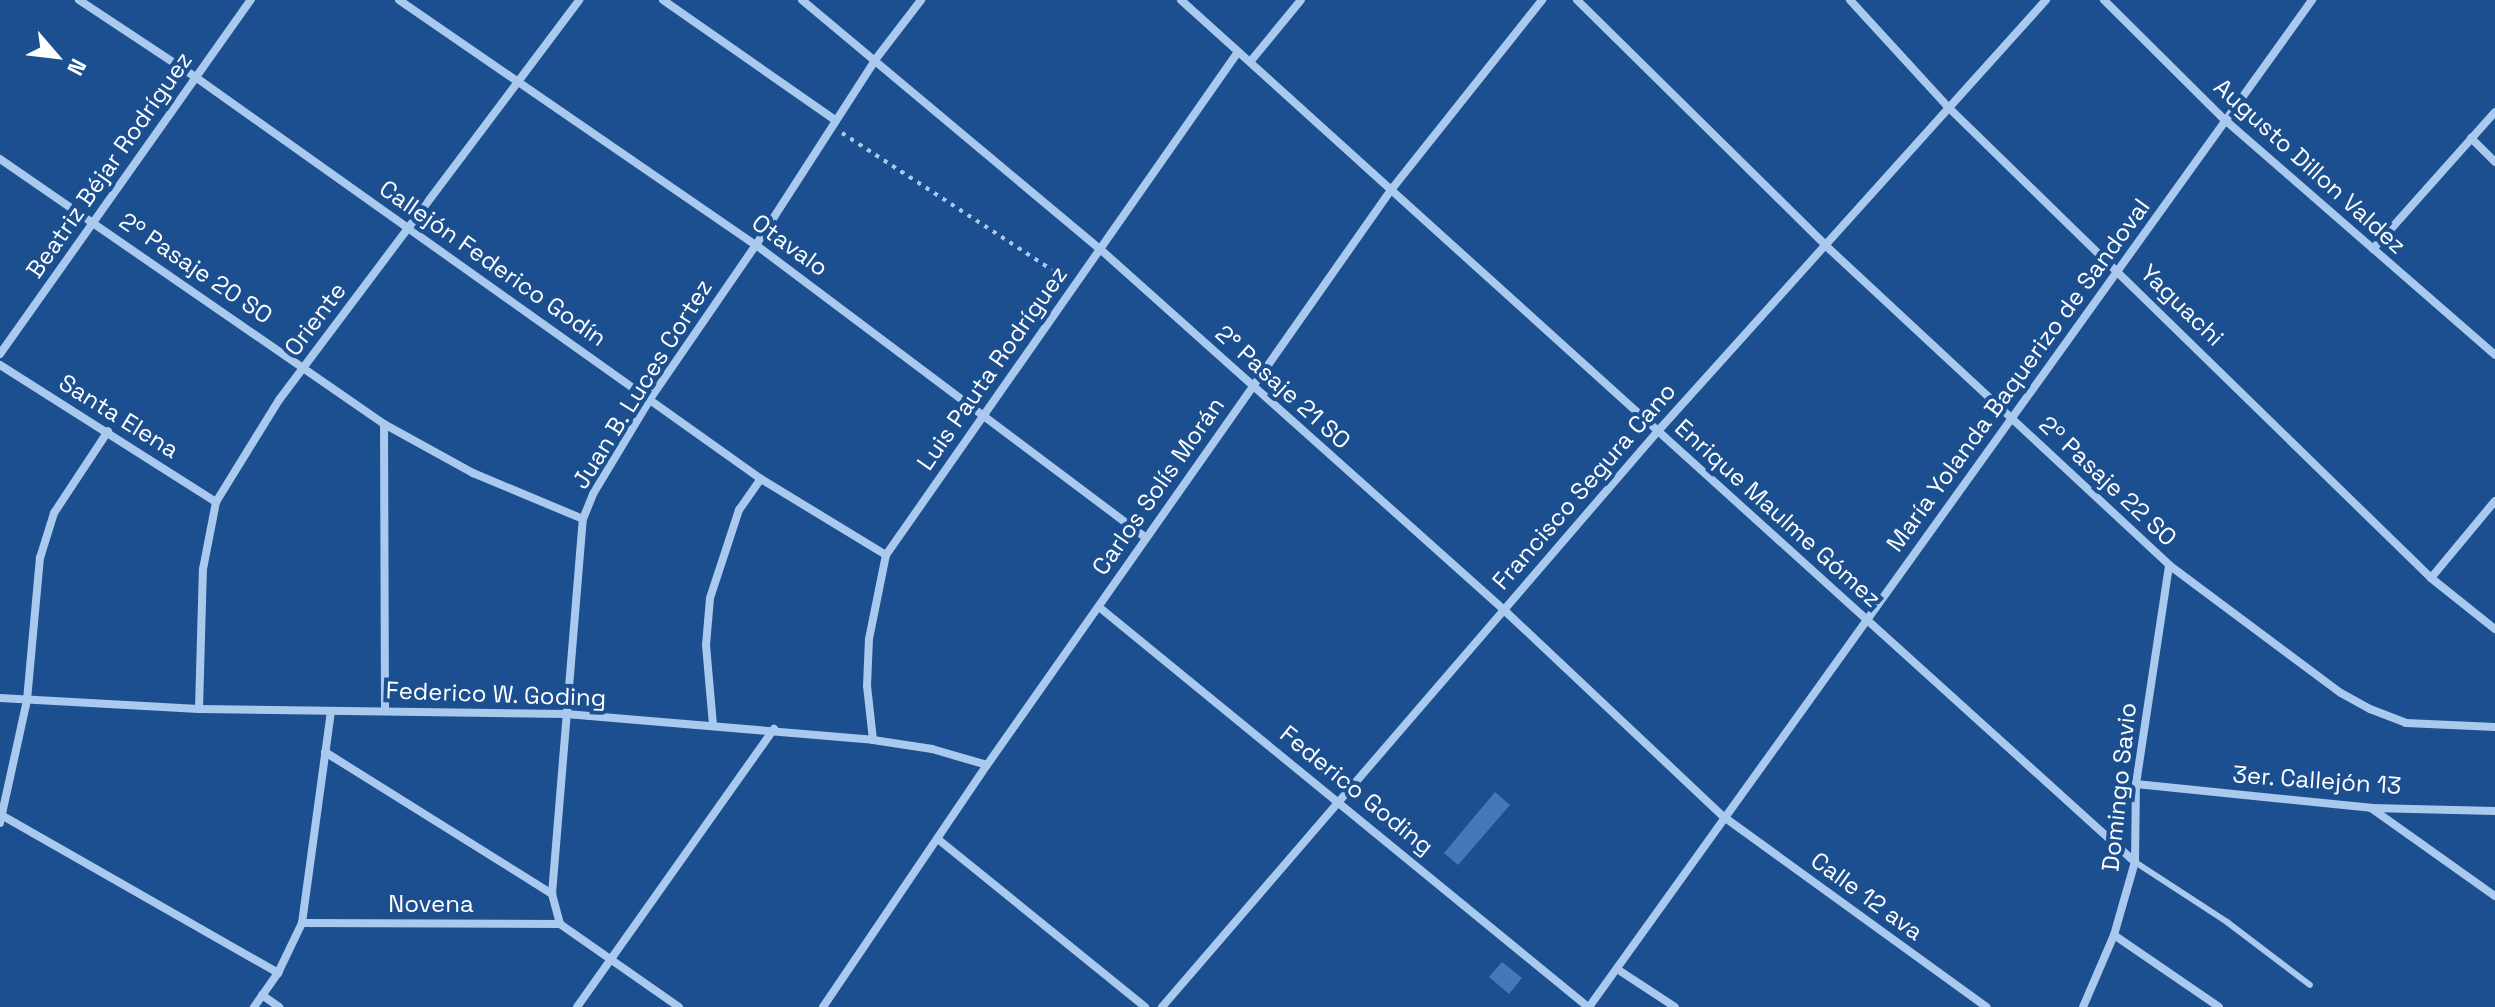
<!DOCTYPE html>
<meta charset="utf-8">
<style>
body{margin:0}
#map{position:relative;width:2495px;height:1007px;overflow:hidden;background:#1b4f8f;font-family:"Space Grotesk",sans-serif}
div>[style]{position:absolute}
.building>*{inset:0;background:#4478b7}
.path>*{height:4px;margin-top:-2px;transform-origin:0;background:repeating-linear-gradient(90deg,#a9c9ee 0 4px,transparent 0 10px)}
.service>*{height:6px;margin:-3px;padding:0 3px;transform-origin:3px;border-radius:3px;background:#a9c9ee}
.minor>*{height:8px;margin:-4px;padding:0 4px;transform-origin:4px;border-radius:4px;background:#a9c9ee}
span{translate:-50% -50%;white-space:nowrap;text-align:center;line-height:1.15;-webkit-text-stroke:8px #1b4f8f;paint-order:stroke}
.street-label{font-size:24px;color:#fff}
.north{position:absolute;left:16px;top:16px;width:80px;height:80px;-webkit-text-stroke:6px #1b4f8f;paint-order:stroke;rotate:118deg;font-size:22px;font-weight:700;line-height:32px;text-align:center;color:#fff}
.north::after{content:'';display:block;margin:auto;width:28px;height:36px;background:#fff;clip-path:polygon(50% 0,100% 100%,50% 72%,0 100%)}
</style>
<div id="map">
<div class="building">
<div style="clip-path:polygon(1495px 792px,1510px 805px,1458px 865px,1444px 853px)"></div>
<div style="clip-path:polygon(1502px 962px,1522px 978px,1509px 994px,1489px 977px)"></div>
</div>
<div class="path">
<div style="left:842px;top:133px;width:267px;rotate:33.1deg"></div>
</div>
<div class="service">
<div style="left:2135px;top:862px;width:110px;rotate:33.1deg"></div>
<div style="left:2227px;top:922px;width:104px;rotate:37.2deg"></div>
</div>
<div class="minor">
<div style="left:79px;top:0;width:138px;rotate:33.5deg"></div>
<div style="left:194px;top:76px;width:696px;rotate:35.4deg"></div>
<div style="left:761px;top:479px;width:146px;rotate:31.3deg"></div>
<div style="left:399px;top:0;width:433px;rotate:34.5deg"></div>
<div style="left:756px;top:245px;width:488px;rotate:36.9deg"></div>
<div style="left:663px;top:0;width:210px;rotate:34.9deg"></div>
<div style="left:802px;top:0;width:388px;rotate:39.9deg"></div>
<div style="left:1100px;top:249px;width:540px;rotate:41.77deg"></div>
<div style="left:1503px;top:609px;width:303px;rotate:43.3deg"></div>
<div style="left:1724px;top:817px;width:324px;rotate:35.9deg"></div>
<div style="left:1181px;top:0;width:1286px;rotate:42.1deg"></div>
<div style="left:1577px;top:0;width:347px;rotate:44.6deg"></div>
<div style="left:1824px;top:244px;width:471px;rotate:42.9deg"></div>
<div style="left:2169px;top:565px;width:214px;rotate:36.7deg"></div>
<div style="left:2341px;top:693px;width:33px;rotate:29deg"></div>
<div style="left:2370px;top:709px;width:39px;rotate:21deg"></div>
<div style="left:2406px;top:723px;width:89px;rotate:2.6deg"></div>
<div style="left:1850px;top:0;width:144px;rotate:47.5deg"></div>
<div style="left:1947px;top:106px;width:676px;rotate:44.28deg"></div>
<div style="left:2431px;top:578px;width:82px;rotate:38.6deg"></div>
<div style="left:2104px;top:0;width:170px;rotate:44.8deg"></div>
<div style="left:2225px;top:120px;width:358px;rotate:41deg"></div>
<div style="left:1250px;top:62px;width:80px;rotate:-50.6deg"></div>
<div style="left:2471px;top:138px;width:34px;rotate:45deg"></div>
<div style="left:0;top:159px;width:467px;rotate:34.6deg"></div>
<div style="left:384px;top:424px;width:102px;rotate:28.8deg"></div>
<div style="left:473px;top:473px;width:119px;rotate:22.7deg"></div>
<div style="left:2373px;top:249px;width:183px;rotate:-48.3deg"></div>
<div style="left:0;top:354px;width:434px;rotate:-54.7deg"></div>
<div style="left:0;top:365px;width:256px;rotate:32.4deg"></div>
<div style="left:384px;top:424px;width:287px;rotate:89.8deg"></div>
<div style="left:2431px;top:578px;width:100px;rotate:-50.3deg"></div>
<div style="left:1099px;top:607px;width:632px;rotate:39.28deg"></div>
<div style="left:0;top:698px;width:199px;rotate:3.2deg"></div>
<div style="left:199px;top:709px;width:367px;rotate:0.8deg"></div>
<div style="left:566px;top:714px;width:308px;rotate:4.8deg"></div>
<div style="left:873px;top:740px;width:60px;rotate:8.7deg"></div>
<div style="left:932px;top:749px;width:57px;rotate:16.2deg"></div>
<div style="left:199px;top:709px;width:140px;rotate:-88.4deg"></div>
<div style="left:203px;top:569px;width:68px;rotate:-79deg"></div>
<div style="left:216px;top:502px;width:120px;rotate:-58.3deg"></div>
<div style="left:279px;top:400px;width:500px;rotate:-53.1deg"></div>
<div style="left:713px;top:725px;width:80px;rotate:-95deg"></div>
<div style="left:706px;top:645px;width:47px;rotate:-85.1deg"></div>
<div style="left:710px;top:598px;width:93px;rotate:-71.8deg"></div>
<div style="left:739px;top:510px;width:38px;rotate:-55deg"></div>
<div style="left:873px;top:740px;width:54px;rotate:-96.3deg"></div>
<div style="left:867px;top:686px;width:47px;rotate:-87.6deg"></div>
<div style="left:869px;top:639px;width:86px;rotate:-78.6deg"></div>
<div style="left:886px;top:555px;width:614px;rotate:-55.02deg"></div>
<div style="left:325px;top:752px;width:268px;rotate:32deg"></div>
<div style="left:552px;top:894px;width:31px;rotate:75deg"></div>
<div style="left:560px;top:924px;width:145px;rotate:34.9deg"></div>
<div style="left:2136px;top:784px;width:236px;rotate:5.8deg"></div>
<div style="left:2371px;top:808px;width:124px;rotate:1.4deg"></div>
<div style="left:2371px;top:808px;width:152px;rotate:35.4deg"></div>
<div style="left:3px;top:816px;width:317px;rotate:29.7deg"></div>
<div style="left:0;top:823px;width:126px;rotate:-77.6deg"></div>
<div style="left:27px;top:700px;width:143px;rotate:-84.8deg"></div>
<div style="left:40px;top:558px;width:47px;rotate:-72.7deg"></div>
<div style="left:54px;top:513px;width:98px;rotate:-56.6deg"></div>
<div style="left:939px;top:840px;width:265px;rotate:39deg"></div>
<div style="left:552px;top:894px;width:376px;rotate:-85.3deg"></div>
<div style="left:583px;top:519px;width:27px;rotate:-68deg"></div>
<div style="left:593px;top:494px;width:111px;rotate:-59deg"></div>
<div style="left:650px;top:399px;width:187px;rotate:-55.5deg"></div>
<div style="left:756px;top:245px;width:220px;rotate:-57.2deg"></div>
<div style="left:875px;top:60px;width:76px;rotate:-52.5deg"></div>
<div style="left:302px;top:923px;width:258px;rotate:0.2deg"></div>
<div style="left:2114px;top:935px;width:127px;rotate:34.4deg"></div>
<div style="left:1617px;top:969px;width:69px;rotate:33.2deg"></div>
<div style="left:262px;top:995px;width:21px;rotate:35deg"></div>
<div style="left:254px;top:1007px;width:42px;rotate:-54.8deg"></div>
<div style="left:278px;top:973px;width:55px;rotate:-64.4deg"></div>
<div style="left:302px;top:923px;width:214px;rotate:-82.2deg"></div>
<div style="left:577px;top:1007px;width:341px;rotate:-54.7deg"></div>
<div style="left:823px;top:1007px;width:292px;rotate:-55.9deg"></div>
<div style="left:987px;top:765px;width:703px;rotate:-54.91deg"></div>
<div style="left:1391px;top:190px;width:243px;rotate:-51.5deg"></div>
<div style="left:1162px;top:1007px;width:760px;rotate:-49.27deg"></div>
<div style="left:1658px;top:431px;width:580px;rotate:-48.01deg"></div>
<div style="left:1589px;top:1007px;width:1240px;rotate:-54.32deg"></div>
<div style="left:2083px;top:1007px;width:78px;rotate:-66.7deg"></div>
<div style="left:2114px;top:935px;width:76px;rotate:-74deg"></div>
<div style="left:2135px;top:862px;width:78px;rotate:-89.3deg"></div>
<div style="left:2136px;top:784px;width:221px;rotate:-81.4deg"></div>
</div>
<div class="street-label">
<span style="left:109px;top:165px;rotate:-55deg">Beatriz Béjar Rodríguez</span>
<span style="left:2310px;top:166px;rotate:42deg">Augusto Dillon Valdez</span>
<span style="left:790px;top:245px;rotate:36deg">Otavalo</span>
<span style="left:493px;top:263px;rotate:35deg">Callejón Federico Godín</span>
<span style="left:196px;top:268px;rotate:34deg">2º Pasaje 20 SO</span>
<span style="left:2182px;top:305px;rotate:44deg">Yaguachi</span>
<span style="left:315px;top:319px;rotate:-53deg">Oriente</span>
<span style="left:992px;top:368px;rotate:-55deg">Luis Pauta Rodríguez</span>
<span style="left:2018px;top:375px;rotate:-54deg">María Yolanda Baquerizo de Sandoval</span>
<span style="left:642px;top:384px;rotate:-58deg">Juan B. Luces Cortez</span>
<span style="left:1283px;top:387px;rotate:42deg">2° Pasaje 21 SO</span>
<span style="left:119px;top:416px;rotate:32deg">Santa Elena</span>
<span style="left:2108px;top:481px;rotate:43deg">2º Pasaje 22 SO</span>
<span style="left:1158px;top:486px;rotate:-55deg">Carlos Solís Morán</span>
<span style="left:1584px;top:486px;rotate:-49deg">Francisco Segura Cano</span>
<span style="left:1778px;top:513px;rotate:42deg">Enrique Maulme Gómez</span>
<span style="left:496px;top:694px;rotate:2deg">Federico W. Goding</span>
<span style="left:2317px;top:780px;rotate:4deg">3er. Callejón 13</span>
<span style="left:2119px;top:787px;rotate:-84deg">Domingo Savio</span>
<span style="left:1357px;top:790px;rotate:39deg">Federico Goding</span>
<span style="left:1867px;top:896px;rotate:36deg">Calle 12 ava</span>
<span style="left:431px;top:904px">Novena</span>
</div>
<div class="north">N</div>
</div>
